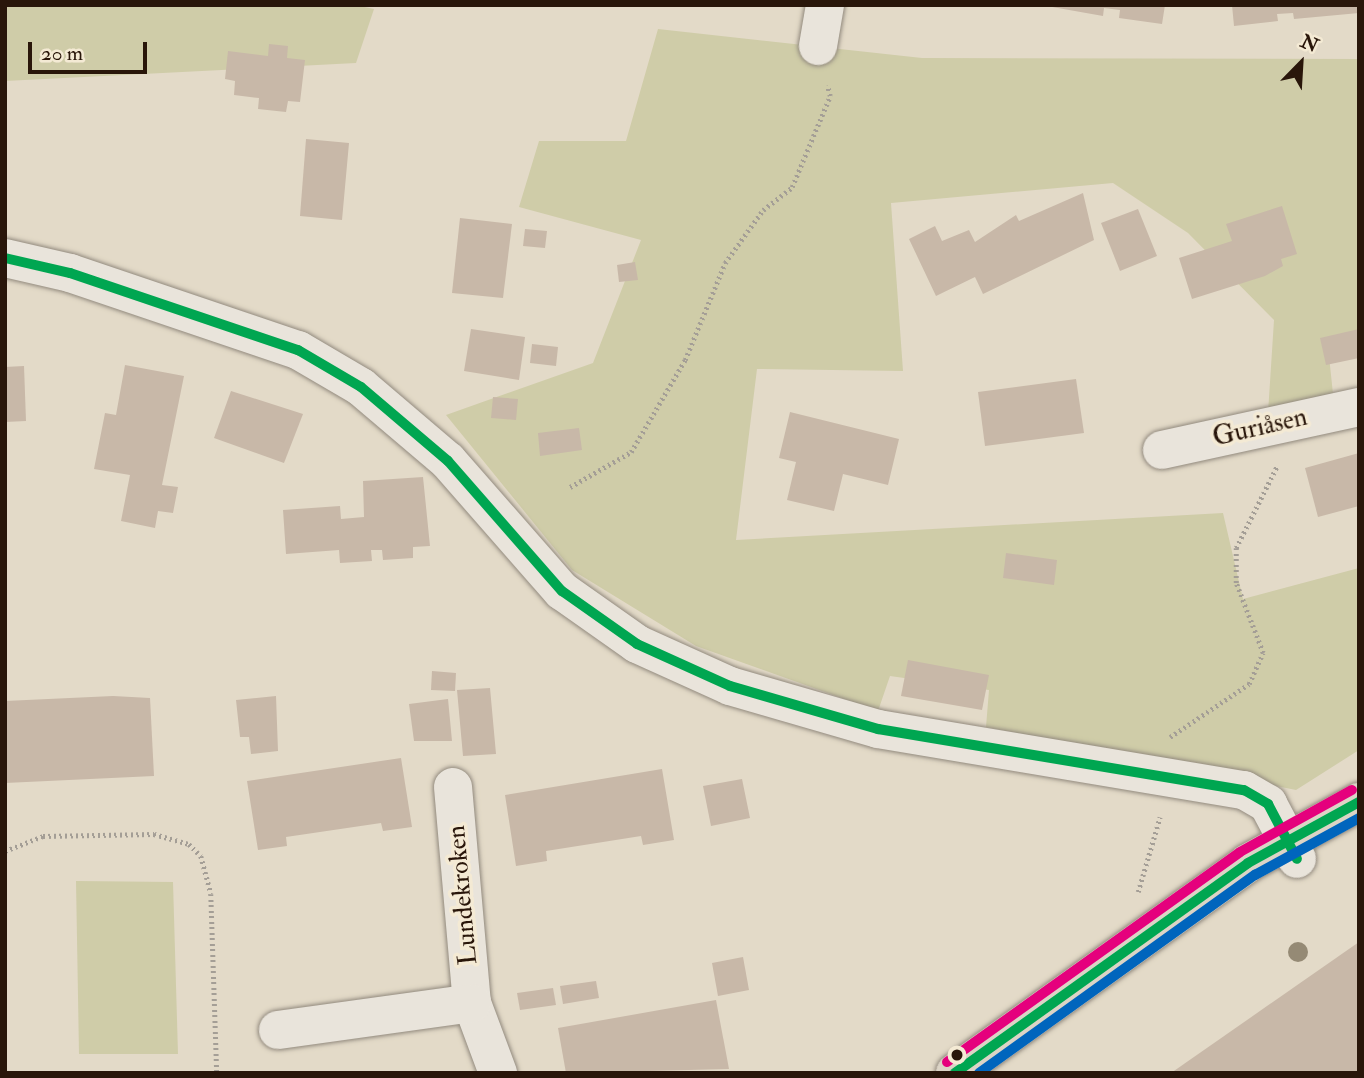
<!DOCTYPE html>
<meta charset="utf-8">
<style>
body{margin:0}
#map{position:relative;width:1364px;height:1078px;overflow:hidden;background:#e3dac8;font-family:"IM FELL Double Pica",serif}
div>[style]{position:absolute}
.green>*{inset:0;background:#cfcca8}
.building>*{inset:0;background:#c8b8a8}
.path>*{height:4.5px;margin-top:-2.25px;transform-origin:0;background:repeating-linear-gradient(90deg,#a49e96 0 2px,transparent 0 5.5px)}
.roads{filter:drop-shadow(0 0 2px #928a7e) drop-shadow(0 0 2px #928a7e)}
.minor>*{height:38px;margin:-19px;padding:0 19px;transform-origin:19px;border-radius:19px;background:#e9e4db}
.major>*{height:38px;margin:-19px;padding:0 19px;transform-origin:19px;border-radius:19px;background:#dcd4c6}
.bus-1>*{height:10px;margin:-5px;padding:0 5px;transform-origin:5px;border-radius:5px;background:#00a651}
.bus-2>*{height:10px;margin:-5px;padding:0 5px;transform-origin:5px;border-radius:5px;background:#0065bd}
.bus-3>*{height:10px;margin:-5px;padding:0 5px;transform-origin:5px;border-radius:5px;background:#e5007d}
.trees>*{width:20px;height:20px;margin:-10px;border-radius:50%;background:#958a75}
.dots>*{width:19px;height:19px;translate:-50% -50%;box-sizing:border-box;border:4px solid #f4ead4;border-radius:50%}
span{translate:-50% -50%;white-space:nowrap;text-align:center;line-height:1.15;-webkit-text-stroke:7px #f4ead4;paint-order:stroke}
.street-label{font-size:26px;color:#29160a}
.frame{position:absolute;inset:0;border:7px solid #29160a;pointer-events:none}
.north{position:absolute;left:1266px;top:28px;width:70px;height:70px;-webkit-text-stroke:5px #f4ead4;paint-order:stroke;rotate:24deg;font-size:19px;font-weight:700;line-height:28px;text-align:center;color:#29160a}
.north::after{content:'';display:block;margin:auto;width:24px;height:32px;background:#29160a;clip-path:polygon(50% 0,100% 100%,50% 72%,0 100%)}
.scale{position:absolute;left:28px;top:42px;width:119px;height:32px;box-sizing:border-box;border:4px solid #29160a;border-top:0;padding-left:9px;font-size:21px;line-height:24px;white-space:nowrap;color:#29160a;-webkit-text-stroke:5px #f4ead4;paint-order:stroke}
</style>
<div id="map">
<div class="green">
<div style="clip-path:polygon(5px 5px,355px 5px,374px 9px,356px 63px,5px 81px)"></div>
<div style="clip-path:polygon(658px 29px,922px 58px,1359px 59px,1359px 350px,1329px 356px,1333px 394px,1268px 413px,1274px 320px,1188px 233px,1113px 183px,891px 203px,903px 371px,757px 369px,736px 540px,1223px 513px,1243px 599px,1359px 568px,1359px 750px,1296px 790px,986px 727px,989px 690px,890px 676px,878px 711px,696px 646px,572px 570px,446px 415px,593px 363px,641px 240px,519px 207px,539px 141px,626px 141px)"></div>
<div style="clip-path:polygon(76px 881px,173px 882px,178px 1054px,79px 1054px)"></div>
</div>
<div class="building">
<div style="clip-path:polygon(1041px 5px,1165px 5px,1162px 24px,1119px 18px,1120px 10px,1104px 8px,1103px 16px)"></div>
<div style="clip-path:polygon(1232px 5px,1359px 5px,1359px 13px,1294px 19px,1293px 13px,1277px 14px,1278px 21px,1234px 26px)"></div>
<div style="clip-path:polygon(269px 44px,288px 46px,287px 58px,305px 60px,300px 102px,288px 101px,286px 112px,258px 109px,259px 98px,234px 95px,235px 81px,225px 79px,228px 51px,268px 56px)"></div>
<div style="clip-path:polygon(306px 139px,349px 143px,342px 220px,300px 216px)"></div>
<div style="clip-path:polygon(1083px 193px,1094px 240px,983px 294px,975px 277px,936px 296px,909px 239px,935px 226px,942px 241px,969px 230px,975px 242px,1016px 215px,1019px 221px)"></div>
<div style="clip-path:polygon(1282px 206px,1297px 254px,1281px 259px,1283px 266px,1265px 276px,1192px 299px,1179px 258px,1232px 241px,1226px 224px)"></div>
<div style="clip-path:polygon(1138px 209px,1157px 256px,1120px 271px,1101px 223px)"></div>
<div style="clip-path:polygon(460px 218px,512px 224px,503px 298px,452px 293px)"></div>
<div style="clip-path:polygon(525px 229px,547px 231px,545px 248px,523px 246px)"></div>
<div style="clip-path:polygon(635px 262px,638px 280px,619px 282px,617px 265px)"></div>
<div style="clip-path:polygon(471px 329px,525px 337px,519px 380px,464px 371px)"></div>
<div style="clip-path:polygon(1359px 329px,1359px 358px,1326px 365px,1320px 338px)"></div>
<div style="clip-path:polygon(532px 344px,558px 347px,556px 366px,530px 363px)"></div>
<div style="clip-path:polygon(125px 365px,184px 376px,162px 485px,178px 487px,173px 513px,158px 511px,155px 528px,121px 521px,130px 475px,94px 469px,105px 413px,116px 415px)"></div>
<div style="clip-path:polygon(24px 366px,26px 421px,5px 422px,5px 367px)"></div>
<div style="clip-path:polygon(1076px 379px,1084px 433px,985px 446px,978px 392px)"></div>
<div style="clip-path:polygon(231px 391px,303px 414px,284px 463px,214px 438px)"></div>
<div style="clip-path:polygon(493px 397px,518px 399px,516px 420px,491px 418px)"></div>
<div style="clip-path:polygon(790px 412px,899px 439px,888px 485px,843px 474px,834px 511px,787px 500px,796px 462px,779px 458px)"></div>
<div style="clip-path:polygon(579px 428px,582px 450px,540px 456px,538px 433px)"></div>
<div style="clip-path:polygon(1359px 453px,1359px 506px,1318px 517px,1305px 468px)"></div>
<div style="clip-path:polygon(423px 477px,430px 546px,413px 547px,413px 558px,383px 560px,382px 550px,371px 550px,372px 561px,340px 563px,339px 550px,286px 554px,283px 510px,340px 506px,341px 519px,364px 517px,363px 481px)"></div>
<div style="clip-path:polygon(1006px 553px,1057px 560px,1054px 585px,1003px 578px)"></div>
<div style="clip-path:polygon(908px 660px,989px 675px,982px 710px,901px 696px)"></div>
<div style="clip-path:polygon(432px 671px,456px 673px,455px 691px,431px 690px)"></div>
<div style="clip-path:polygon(490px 688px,496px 754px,463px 756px,457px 690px)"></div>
<div style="clip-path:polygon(113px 696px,150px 698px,154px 776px,5px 783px,5px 701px)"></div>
<div style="clip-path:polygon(276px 696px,278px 751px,251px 754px,249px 737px,240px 737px,236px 700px)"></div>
<div style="clip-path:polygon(448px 699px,452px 741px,414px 741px,409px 704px)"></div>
<div style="clip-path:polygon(401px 758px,412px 827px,383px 831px,381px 823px,286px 837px,287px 846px,258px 850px,247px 781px)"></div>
<div style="clip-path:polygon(662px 769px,674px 840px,643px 845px,641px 836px,546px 851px,547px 861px,516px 866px,505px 795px)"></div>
<div style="clip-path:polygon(742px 779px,750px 818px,711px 826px,703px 786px)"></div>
<div style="clip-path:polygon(1359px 942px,1359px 1073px,1171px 1073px)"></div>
<div style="clip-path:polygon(743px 957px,749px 990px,718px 996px,712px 963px)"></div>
<div style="clip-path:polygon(596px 981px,599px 998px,563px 1004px,560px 986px)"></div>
<div style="clip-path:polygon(553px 988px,556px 1005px,520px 1010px,517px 993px)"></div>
<div style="clip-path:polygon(716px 1000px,729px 1069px,566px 1073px,558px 1028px)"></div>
</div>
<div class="path">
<div style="left:570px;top:487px;width:70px;rotate:-29.8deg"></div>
<div style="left:631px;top:452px;width:107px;rotate:-59.6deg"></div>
<div style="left:685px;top:360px;width:105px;rotate:-67.6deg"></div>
<div style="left:725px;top:263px;width:65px;rotate:-54.4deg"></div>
<div style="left:763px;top:210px;width:37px;rotate:-38deg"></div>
<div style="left:792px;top:187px;width:99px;rotate:-67.3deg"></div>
<div style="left:830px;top:96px;width:11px;rotate:-105deg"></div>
<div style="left:1170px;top:737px;width:95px;rotate:-33.9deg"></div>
<div style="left:1249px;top:684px;width:34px;rotate:-66deg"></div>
<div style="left:1263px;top:653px;width:75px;rotate:-111.1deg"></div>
<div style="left:1236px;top:583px;width:35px;rotate:-90deg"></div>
<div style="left:1236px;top:548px;width:92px;rotate:-63.4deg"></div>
<div style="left:5px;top:851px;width:41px;rotate:-21.5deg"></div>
<div style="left:43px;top:836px;width:111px;rotate:-1deg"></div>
<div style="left:154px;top:834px;width:36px;rotate:16deg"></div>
<div style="left:189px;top:844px;width:17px;rotate:45deg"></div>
<div style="left:201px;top:856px;width:39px;rotate:75deg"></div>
<div style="left:211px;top:894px;width:179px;rotate:88.1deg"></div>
<div style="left:1138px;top:892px;width:78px;rotate:-73.7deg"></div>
</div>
<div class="roads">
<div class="minor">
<div style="left:818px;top:46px;width:42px;rotate:-80.3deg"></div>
<div style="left:5px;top:258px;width:67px;rotate:13deg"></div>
<div style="left:70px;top:273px;width:241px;rotate:18.7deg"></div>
<div style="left:298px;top:350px;width:73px;rotate:30.4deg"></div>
<div style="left:361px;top:387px;width:114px;rotate:40.4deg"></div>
<div style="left:448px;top:461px;width:173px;rotate:48.8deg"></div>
<div style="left:562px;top:591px;width:92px;rotate:35.2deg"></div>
<div style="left:637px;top:644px;width:102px;rotate:24.3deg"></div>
<div style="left:730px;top:686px;width:154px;rotate:16.2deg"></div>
<div style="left:878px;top:729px;width:371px;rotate:9.5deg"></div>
<div style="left:1244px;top:790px;width:28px;rotate:30deg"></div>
<div style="left:1268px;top:804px;width:62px;rotate:62.2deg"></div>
<div style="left:1162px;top:450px;width:202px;rotate:-12.3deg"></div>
<div style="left:453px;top:787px;width:217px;rotate:85deg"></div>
<div style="left:472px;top:1003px;width:75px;rotate:69.6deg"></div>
<div style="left:278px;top:1030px;width:196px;rotate:-7.9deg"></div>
</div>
<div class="major">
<div style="left:955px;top:1073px;width:360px;rotate:-35.6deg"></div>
<div style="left:1248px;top:863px;width:127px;rotate:-28.8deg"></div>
</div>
</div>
<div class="bus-1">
<div style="left:5px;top:258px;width:67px;rotate:13deg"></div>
<div style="left:70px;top:273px;width:241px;rotate:18.7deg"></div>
<div style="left:298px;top:350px;width:73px;rotate:30.4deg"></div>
<div style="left:361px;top:387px;width:114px;rotate:40.4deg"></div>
<div style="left:448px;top:461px;width:173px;rotate:48.8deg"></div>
<div style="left:562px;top:591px;width:92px;rotate:35.2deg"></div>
<div style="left:637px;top:644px;width:102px;rotate:24.3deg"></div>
<div style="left:730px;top:686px;width:154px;rotate:16.2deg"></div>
<div style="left:878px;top:729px;width:371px;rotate:9.5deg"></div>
<div style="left:1244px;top:790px;width:28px;rotate:30deg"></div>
<div style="left:1268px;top:804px;width:62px;rotate:62.2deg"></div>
<div style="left:955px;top:1073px;width:360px;rotate:-35.6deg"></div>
<div style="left:1248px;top:863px;width:127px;rotate:-28.8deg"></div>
</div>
<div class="bus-2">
<div style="left:979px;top:1073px;width:340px;rotate:-35.7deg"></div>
<div style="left:1255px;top:875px;width:119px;rotate:-28.7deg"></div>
</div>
<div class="bus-3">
<div style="left:947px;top:1062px;width:360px;rotate:-35.6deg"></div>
<div style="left:1240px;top:852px;width:128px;rotate:-29deg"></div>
</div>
<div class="trees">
<div style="left:1298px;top:952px"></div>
</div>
<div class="dots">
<div style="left:957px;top:1055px;background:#29160a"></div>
</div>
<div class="street-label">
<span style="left:1260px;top:428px;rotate:-13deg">Guriåsen</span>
<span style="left:463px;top:895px;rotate:-95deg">Lundekroken</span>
</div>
<div class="frame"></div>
<div class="north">N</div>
<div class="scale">20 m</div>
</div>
